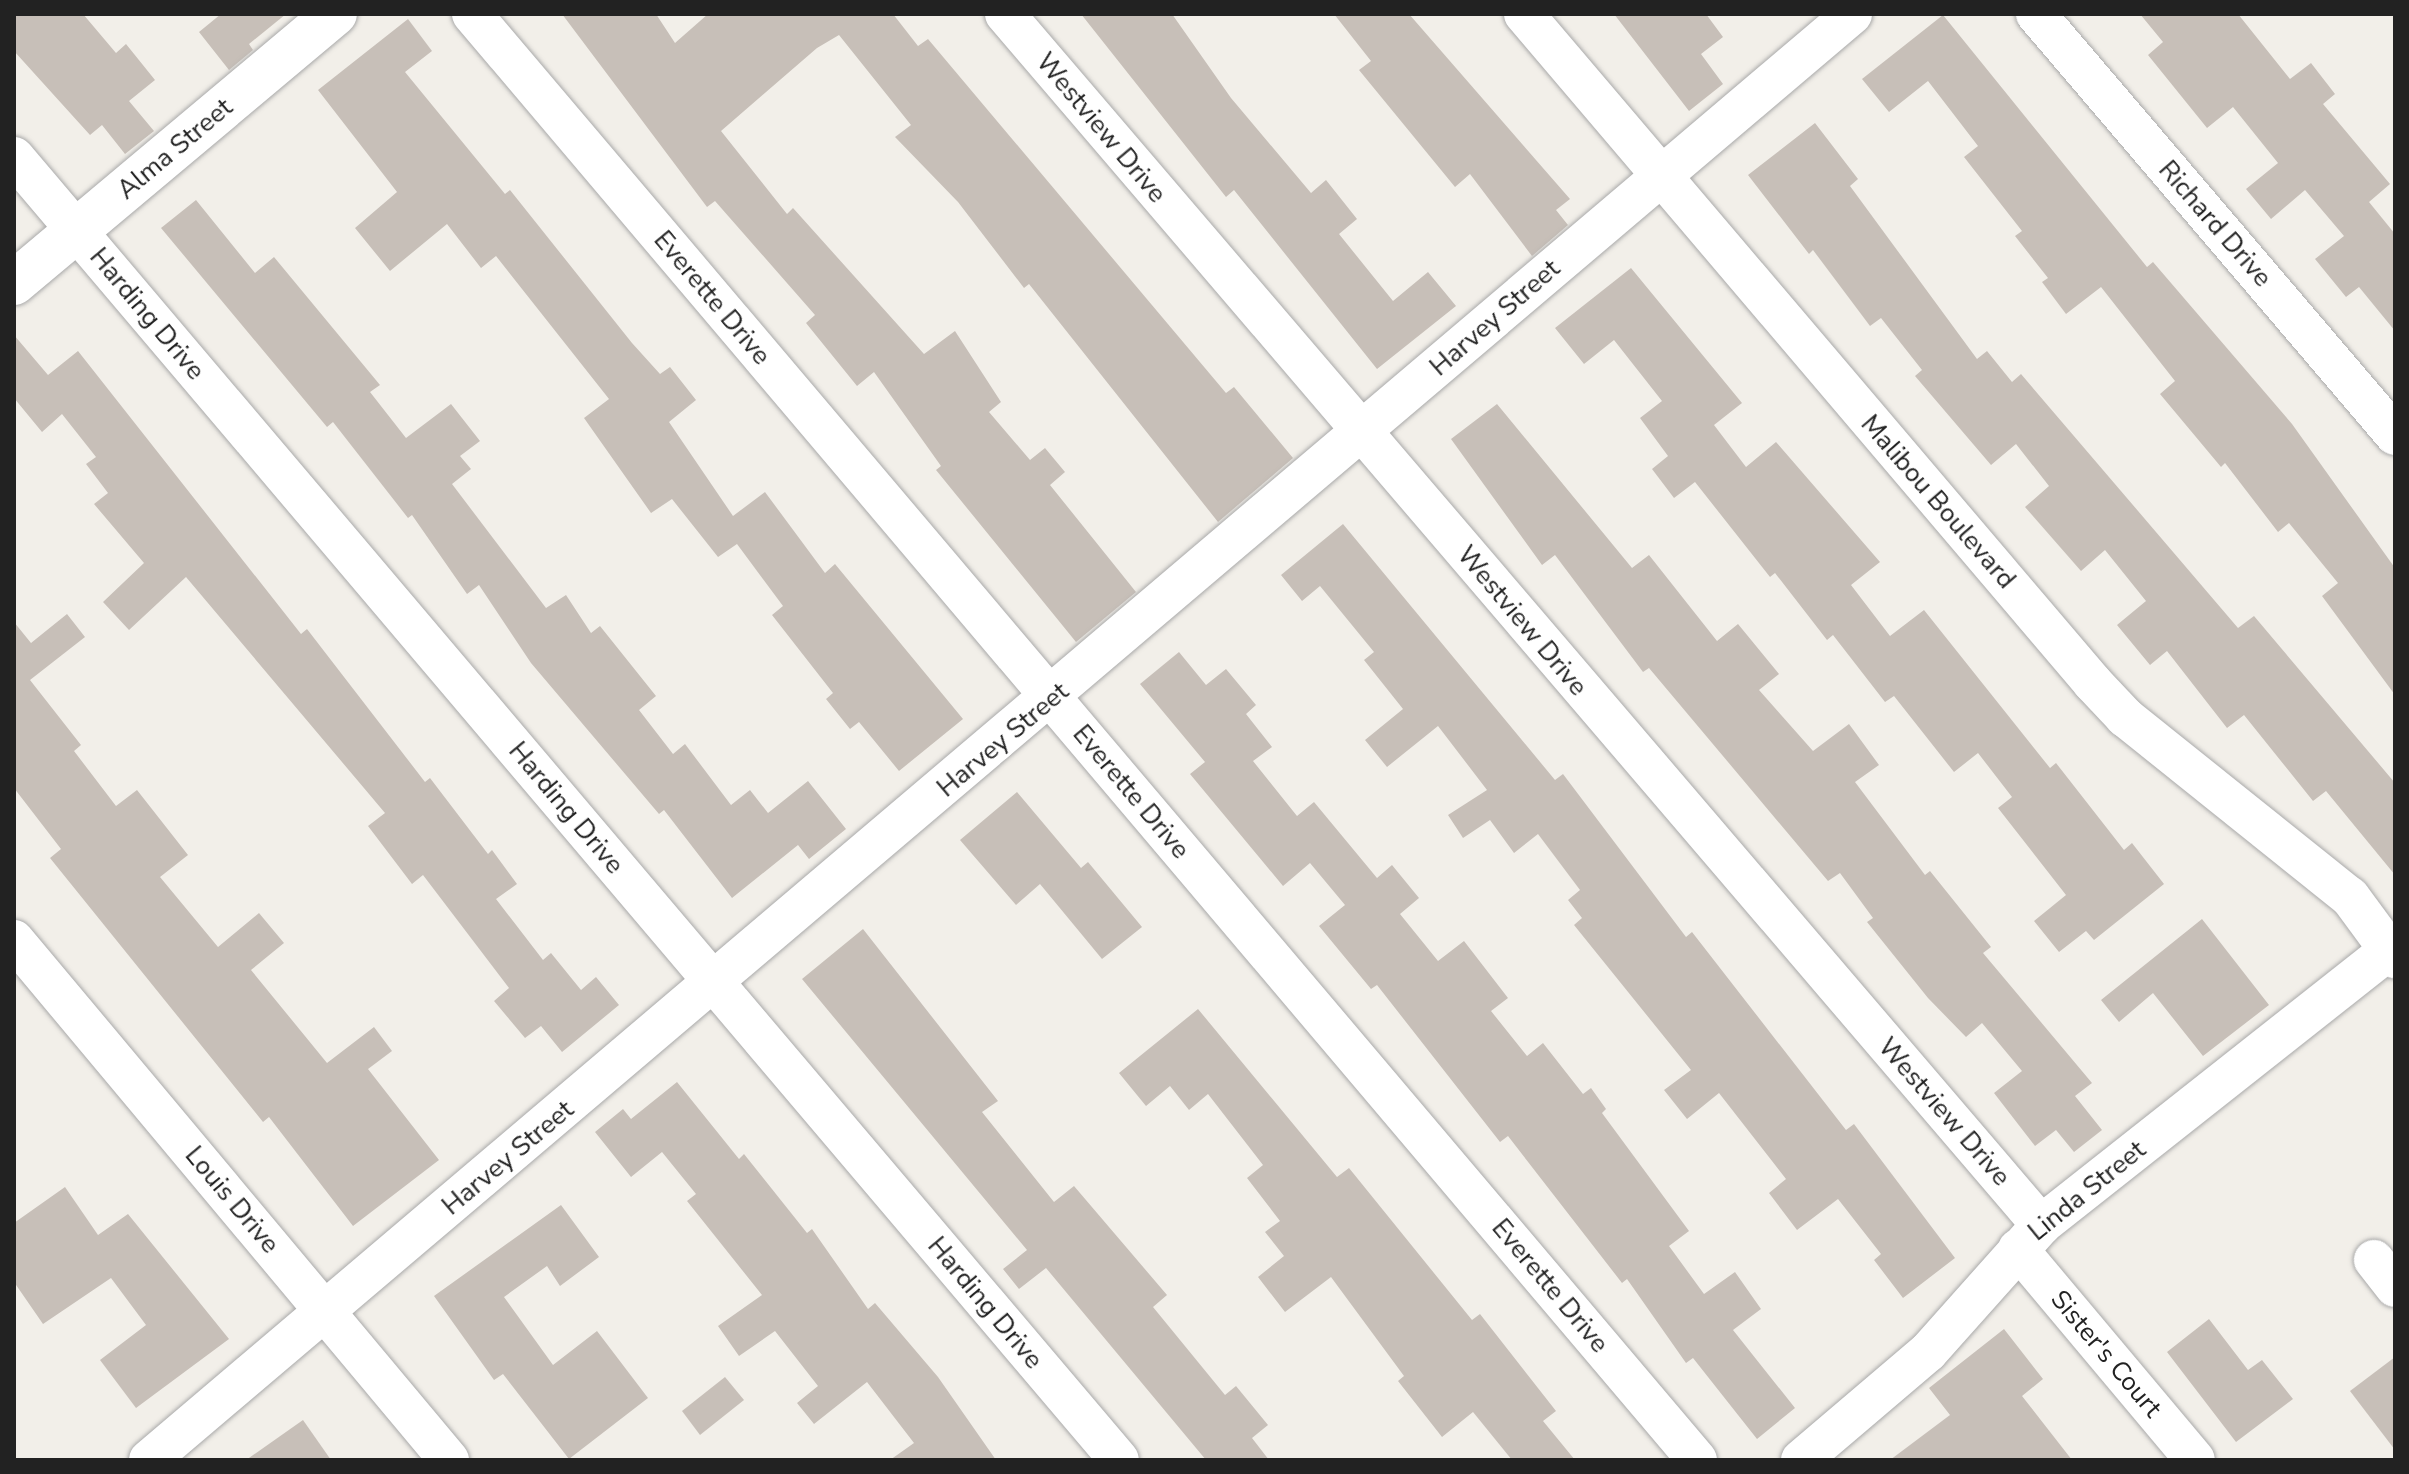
<!DOCTYPE html>
<style>
body{margin:0}
#map{position:relative;width:2409px;height:1474px;overflow:hidden;background:#f2efe9;font-family:"Nunito Sans",sans-serif}
div>[style]{position:absolute}
.building>*{inset:0;background:#c7bfb8}
.roads{filter:drop-shadow(0 0 2px #a9a9a9) drop-shadow(0 0 2px #a9a9a9)}
.minor>*{height:40px;margin:-20px;padding:0 20px;transform-origin:20px;border-radius:20px;background:#fff}
.tertiary>*{height:44px;margin:-22px;padding:0 22px;transform-origin:22px;border-radius:22px;background:#fff}
span{translate:-50% -50%;white-space:nowrap;text-align:center;line-height:1.15;-webkit-text-stroke:6px #fff;paint-order:stroke}
.street-label{font-size:26px;color:#222}
.frame{position:absolute;inset:0;border:16px solid #222;pointer-events:none}
</style>
<div id="map">
<div class="building">
<div style="clip-path:polygon(14px 14px,83px 14px,116px 53px,126px 44px,155px 80px,129px 101px,154px 131px,125px 154px,102px 125px,90px 135px,14px 51px)"></div>
<div style="clip-path:polygon(221px 14px,286px 14px,249px 44px,253px 50px,229px 70px,199px 32px)"></div>
<div style="clip-path:polygon(562px 14px,656px 14px,675px 43px,708px 14px,893px 14px,918px 46px,928px 39px,1226px 393px,1234px 387px,1293px 458px,1218px 522px,1029px 284px,1024px 288px,958px 202px,895px 137px,911px 125px,839px 35px,817px 48px,721px 131px,787px 214px,793px 208px,924px 354px,955px 331px,1001px 402px,989px 412px,1030px 460px,1045px 448px,1065px 472px,1050px 485px,1136px 592px,1076px 642px,936px 470px,941px 466px,874px 372px,857px 386px,806px 323px,815px 315px,715px 201px,707px 207px)"></div>
<div style="clip-path:polygon(1081px 14px,1172px 14px,1231px 98px,1311px 193px,1326px 180px,1357px 219px,1339px 234px,1393px 301px,1428px 272px,1456px 306px,1377px 369px,1234px 190px,1226px 197px)"></div>
<div style="clip-path:polygon(1334px 14px,1409px 14px,1570px 199px,1556px 210px,1568px 225px,1532px 256px,1470px 174px,1455px 187px,1359px 70px,1371px 61px)"></div>
<div style="clip-path:polygon(1614px 14px,1706px 14px,1723px 37px,1701px 54px,1723px 84px,1689px 111px)"></div>
<div style="clip-path:polygon(2140px 14px,2238px 14px,2290px 79px,2311px 63px,2335px 94px,2323px 104px,2390px 184px,2369px 202px,2395px 234px,2395px 331px,2359px 287px,2346px 297px,2315px 259px,2344px 236px,2305px 190px,2271px 219px,2246px 189px,2278px 163px,2233px 107px,2207px 128px,2148px 55px,2163px 42px)"></div>
<div style="clip-path:polygon(1943px 15px,2147px 267px,2153px 262px,2292px 424px,2395px 568px,2395px 695px,2322px 596px,2338px 583px,2289px 523px,2278px 532px,2225px 463px,2221px 467px,2160px 394px,2175px 381px,2101px 287px,2066px 314px,2042px 282px,2048px 278px,2015px 236px,2022px 231px,1964px 157px,1978px 146px,1928px 81px,1889px 112px,1862px 79px)"></div>
<div style="clip-path:polygon(408px 19px,432px 51px,405px 72px,505px 194px,510px 190px,632px 343px,660px 374px,670px 367px,696px 400px,669px 422px,733px 516px,765px 492px,825px 573px,835px 564px,963px 719px,899px 771px,859px 722px,850px 729px,826px 699px,833px 693px,772px 615px,783px 606px,737px 544px,718px 557px,672px 499px,651px 513px,584px 418px,609px 399px,496px 256px,481px 268px,447px 224px,390px 271px,355px 228px,397px 192px,318px 90px)"></div>
<div style="clip-path:polygon(1815px 123px,1858px 179px,1850px 186px,1977px 359px,1987px 351px,2012px 382px,2021px 374px,2238px 628px,2254px 616px,2395px 783px,2395px 875px,2326px 791px,2313px 801px,2244px 715px,2227px 728px,2167px 651px,2150px 665px,2117px 625px,2146px 601px,2105px 550px,2081px 571px,2025px 507px,2049px 486px,2016px 444px,1991px 465px,1915px 376px,1922px 370px,1881px 318px,1870px 326px,1813px 250px,1809px 254px,1748px 175px)"></div>
<div style="clip-path:polygon(196px 200px,255px 273px,274px 257px,380px 385px,370px 392px,406px 438px,451px 404px,480px 441px,460px 456px,471px 469px,452px 484px,546px 608px,566px 595px,591px 633px,600px 626px,656px 696px,639px 710px,673px 754px,685px 744px,731px 805px,750px 790px,768px 813px,808px 781px,846px 829px,809px 859px,798px 845px,732px 898px,664px 810px,659px 814px,531px 663px,479px 585px,467px 594px,412px 515px,408px 518px,333px 422px,327px 427px,161px 228px)"></div>
<div style="clip-path:polygon(1631px 268px,1742px 403px,1714px 425px,1746px 467px,1776px 442px,1880px 562px,1851px 585px,1890px 636px,1924px 610px,2050px 768px,2056px 763px,2124px 850px,2132px 843px,2164px 884px,2094px 940px,2086px 931px,2059px 952px,2034px 921px,2066px 895px,1998px 808px,2012px 797px,1978px 753px,1954px 772px,1894px 696px,1885px 702px,1833px 635px,1827px 640px,1775px 573px,1770px 577px,1695px 482px,1674px 498px,1652px 469px,1668px 456px,1640px 418px,1662px 401px,1614px 340px,1584px 364px,1555px 328px)"></div>
<div style="clip-path:polygon(14px 335px,48px 375px,78px 351px,301px 634px,307px 629px,425px 782px,430px 778px,488px 854px,492px 850px,517px 884px,496px 899px,543px 960px,551px 953px,581px 990px,596px 977px,619px 1005px,562px 1052px,541px 1026px,525px 1038px,494px 1001px,509px 988px,423px 875px,412px 884px,368px 826px,385px 813px,186px 577px,129px 630px,103px 602px,144px 563px,94px 504px,108px 493px,86px 464px,96px 457px,62px 414px,42px 432px,14px 398px)"></div>
<div style="clip-path:polygon(1497px 404px,1632px 568px,1649px 555px,1717px 641px,1738px 624px,1779px 674px,1759px 690px,1813px 751px,1849px 724px,1879px 765px,1855px 782px,1925px 875px,1930px 871px,1991px 947px,1983px 953px,2092px 1083px,2075px 1096px,2102px 1130px,2074px 1152px,2056px 1130px,2035px 1146px,1994px 1093px,2022px 1071px,1982px 1023px,1966px 1037px,1928px 998px,1867px 922px,1873px 918px,1840px 873px,1828px 881px,1649px 668px,1643px 672px,1555px 555px,1542px 565px,1451px 439px)"></div>
<div style="clip-path:polygon(1343px 524px,1555px 780px,1563px 774px,1686px 937px,1692px 932px,1846px 1130px,1854px 1124px,1955px 1258px,1903px 1298px,1874px 1260px,1881px 1254px,1838px 1199px,1797px 1230px,1769px 1193px,1786px 1179px,1719px 1093px,1687px 1119px,1664px 1090px,1691px 1070px,1574px 925px,1582px 918px,1568px 900px,1580px 890px,1538px 834px,1514px 853px,1490px 820px,1463px 838px,1448px 815px,1487px 790px,1438px 726px,1387px 767px,1365px 740px,1403px 709px,1364px 660px,1374px 652px,1320px 586px,1302px 601px,1281px 575px)"></div>
<div style="clip-path:polygon(67px 614px,85px 637px,30px 680px,81px 745px,74px 751px,116px 806px,137px 790px,188px 855px,160px 877px,218px 947px,259px 913px,284px 943px,251px 970px,327px 1063px,374px 1027px,392px 1051px,368px 1069px,439px 1160px,353px 1226px,269px 1117px,263px 1122px,50px 858px,61px 849px,14px 788px,14px 622px,31px 643px)"></div>
<div style="clip-path:polygon(1179px 652px,1206px 685px,1226px 669px,1256px 705px,1246px 714px,1272px 747px,1253px 761px,1297px 816px,1314px 802px,1377px 878px,1392px 865px,1419px 898px,1400px 914px,1438px 961px,1464px 941px,1508px 998px,1491px 1011px,1527px 1056px,1543px 1043px,1583px 1094px,1591px 1088px,1606px 1109px,1602px 1113px,1689px 1231px,1669px 1246px,1704px 1294px,1735px 1272px,1761px 1309px,1733px 1330px,1795px 1408px,1757px 1439px,1693px 1358px,1686px 1363px,1627px 1279px,1622px 1283px,1508px 1136px,1500px 1142px,1377px 985px,1371px 989px,1319px 926px,1345px 905px,1310px 863px,1283px 886px,1190px 774px,1205px 762px,1140px 684px)"></div>
<div style="clip-path:polygon(1017px 792px,1081px 868px,1088px 862px,1142px 927px,1102px 959px,1040px 884px,1016px 905px,960px 840px)"></div>
<div style="clip-path:polygon(2202px 919px,2269px 1005px,2203px 1056px,2153px 993px,2119px 1022px,2101px 1000px)"></div>
<div style="clip-path:polygon(863px 929px,998px 1101px,982px 1112px,1054px 1202px,1074px 1186px,1167px 1295px,1153px 1307px,1225px 1395px,1236px 1386px,1268px 1425px,1252px 1438px,1269px 1460px,1206px 1460px,1046px 1268px,1019px 1289px,1003px 1269px,1027px 1250px,802px 979px)"></div>
<div style="clip-path:polygon(1198px 1009px,1337px 1177px,1349px 1168px,1472px 1320px,1480px 1314px,1556px 1411px,1543px 1421px,1575px 1460px,1512px 1460px,1473px 1412px,1442px 1437px,1398px 1381px,1404px 1376px,1331px 1277px,1285px 1312px,1258px 1277px,1284px 1256px,1265px 1232px,1280px 1221px,1247px 1178px,1263px 1165px,1208px 1094px,1189px 1110px,1170px 1086px,1146px 1106px,1119px 1073px)"></div>
<div style="clip-path:polygon(677px 1082px,739px 1159px,744px 1154px,807px 1233px,812px 1229px,868px 1309px,875px 1303px,938px 1377px,996px 1460px,890px 1460px,914px 1443px,867px 1382px,814px 1424px,797px 1403px,818px 1386px,775px 1331px,739px 1356px,718px 1326px,762px 1295px,687px 1201px,696px 1194px,662px 1152px,631px 1177px,595px 1132px,623px 1109px,631px 1119px)"></div>
<div style="clip-path:polygon(65px 1187px,98px 1235px,128px 1214px,229px 1339px,136px 1408px,100px 1360px,146px 1325px,111px 1278px,43px 1324px,14px 1282px,14px 1223px)"></div>
<div style="clip-path:polygon(561px 1205px,599px 1257px,560px 1286px,547px 1266px,504px 1297px,553px 1365px,597px 1331px,648px 1398px,569px 1459px,503px 1374px,494px 1380px,434px 1296px)"></div>
<div style="clip-path:polygon(2209px 1319px,2248px 1370px,2262px 1360px,2293px 1399px,2236px 1442px,2167px 1352px)"></div>
<div style="clip-path:polygon(2004px 1329px,2043px 1379px,2022px 1396px,2072px 1460px,1890px 1460px,1950px 1415px,1929px 1388px)"></div>
<div style="clip-path:polygon(2395px 1357px,2395px 1450px,2350px 1391px)"></div>
<div style="clip-path:polygon(725px 1377px,744px 1400px,700px 1435px,682px 1411px)"></div>
<div style="clip-path:polygon(303px 1420px,331px 1460px,246px 1460px)"></div>
</div>
<div class="roads">
<div class="minor">
<div style="left:472px;top:14px;width:1895px;rotate:49.73deg"></div>
<div style="left:1005px;top:14px;width:1594px;rotate:49.45deg"></div>
<div style="left:1524px;top:14px;width:878px;rotate:49.62deg"></div>
<div style="left:2093px;top:683px;width:47px;rotate:46.7deg"></div>
<div style="left:2125px;top:717px;width:288px;rotate:38.7deg"></div>
<div style="left:2350px;top:897px;width:76px;rotate:53.6deg"></div>
<div style="left:2036px;top:14px;width:553px;rotate:49.54deg"></div>
<div style="left:14px;top:157px;width:1708px;rotate:49.7deg"></div>
<div style="left:14px;top:940px;width:678px;rotate:50.09deg"></div>
<div style="left:2018px;top:1249px;width:275px;rotate:50deg"></div>
<div style="left:2374px;top:1260px;width:34px;rotate:52deg"></div>
<div style="left:149px;top:1460px;width:2234px;rotate:-40.33deg"></div>
<div style="left:1801px;top:1460px;width:167px;rotate:-40.4deg"></div>
<div style="left:1928px;top:1352px;width:170px;rotate:-48.3deg"></div>
<div style="left:2041px;top:1225px;width:451px;rotate:-38.3deg"></div>
</div>
<div class="tertiary">
<div style="left:14px;top:283px;width:419px;rotate:-40deg"></div>
</div>
</div>
<div class="street-label">
<span style="left:1101px;top:128px;rotate:50deg">Westview Drive</span>
<span style="left:175px;top:149px;rotate:-40deg">Alma Street</span>
<span style="left:2215px;top:224px;rotate:49deg">Richard Drive</span>
<span style="left:712px;top:298px;rotate:50deg">Everette Drive</span>
<span style="left:147px;top:314px;rotate:50deg">Harding Drive</span>
<span style="left:1495px;top:318px;rotate:-41deg">Harvey Street</span>
<span style="left:1938px;top:502px;rotate:49deg">Malibou Boulevard</span>
<span style="left:1522px;top:621px;rotate:50deg">Westview Drive</span>
<span style="left:1003px;top:740px;rotate:-40deg">Harvey Street</span>
<span style="left:1131px;top:792px;rotate:50deg">Everette Drive</span>
<span style="left:566px;top:808px;rotate:50deg">Harding Drive</span>
<span style="left:1944px;top:1112px;rotate:49deg">Westview Drive</span>
<span style="left:508px;top:1158px;rotate:-40deg">Harvey Street</span>
<span style="left:2087px;top:1191px;rotate:-39deg">Linda Street</span>
<span style="left:232px;top:1200px;rotate:50deg">Louis Drive</span>
<span style="left:1550px;top:1286px;rotate:50deg">Everette Drive</span>
<span style="left:985px;top:1303px;rotate:50deg">Harding Drive</span>
<span style="left:2106px;top:1354px;rotate:50deg">Sister's Court</span>
</div>
<div class="frame"></div>
</div>
